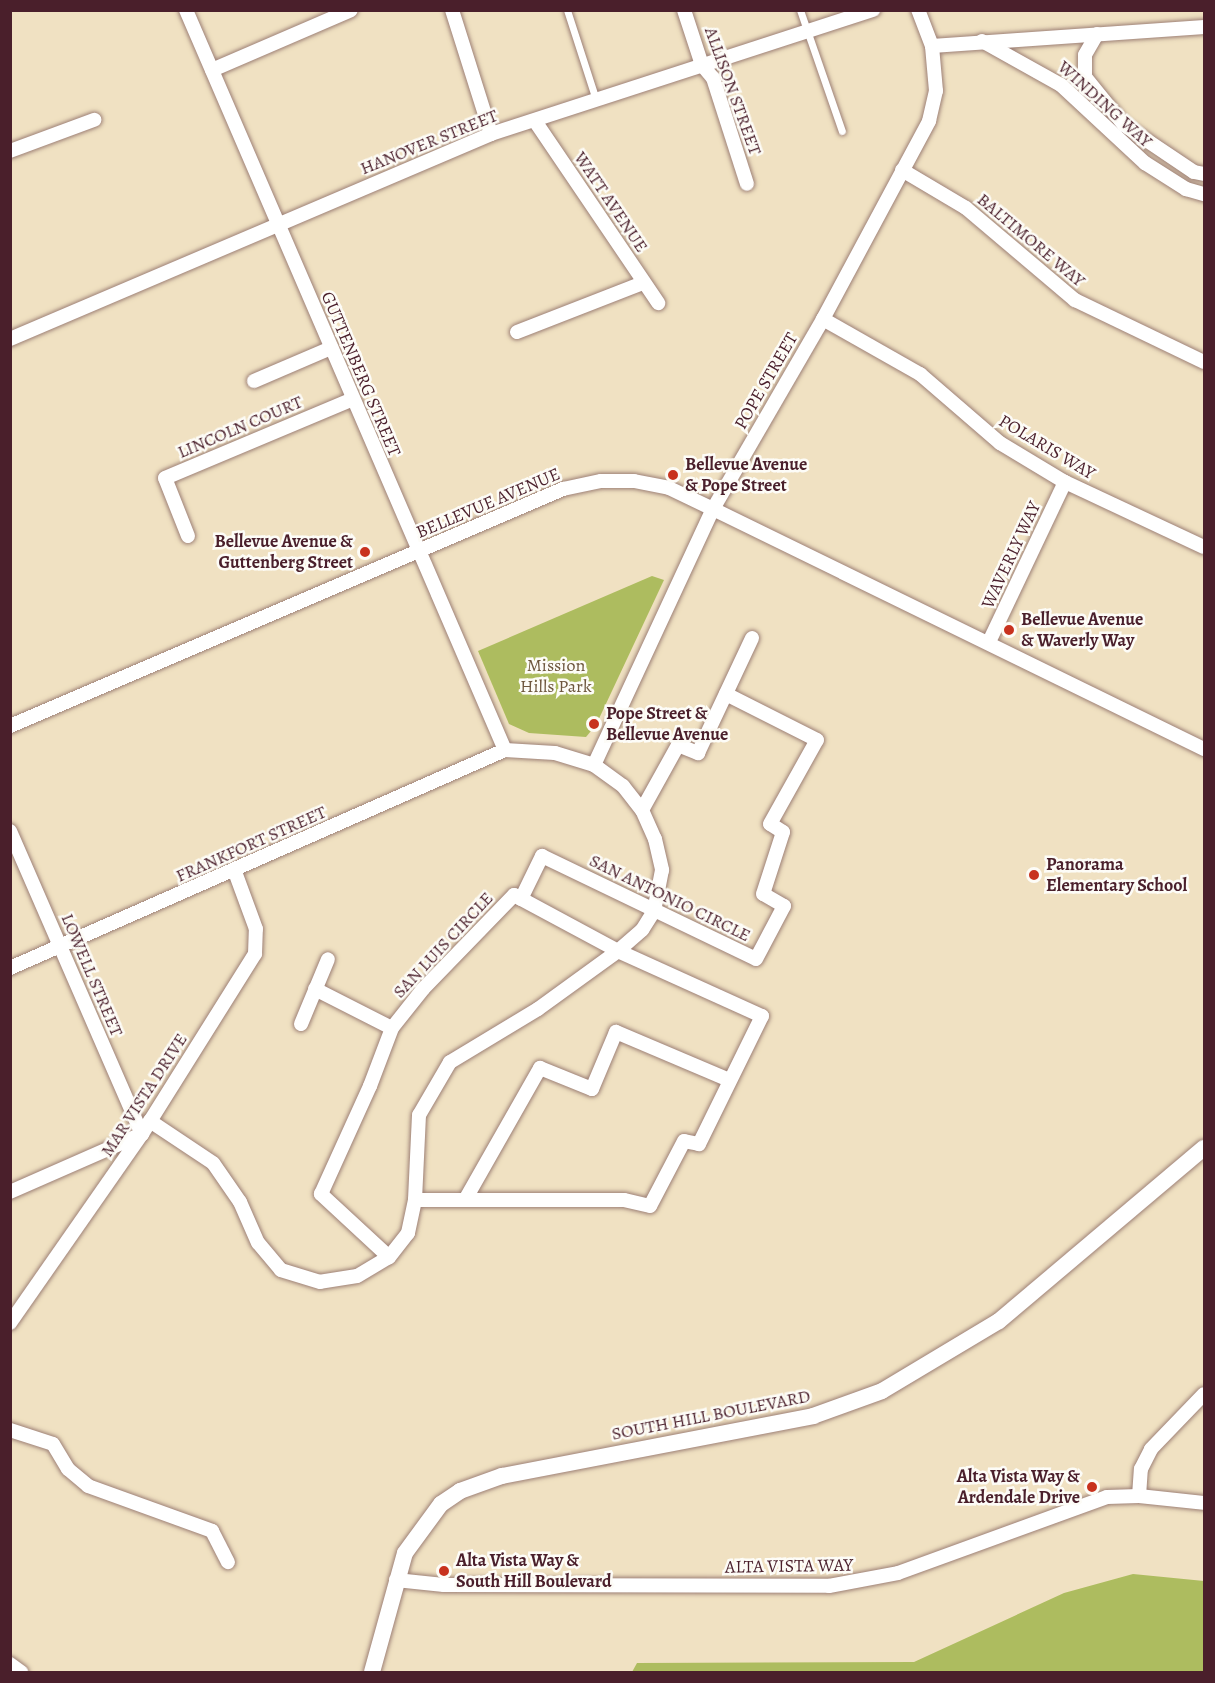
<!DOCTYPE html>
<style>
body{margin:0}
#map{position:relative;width:1215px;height:1683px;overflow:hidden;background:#f0e1c2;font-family:Alegreya,serif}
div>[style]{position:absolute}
.green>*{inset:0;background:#adbc5f}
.roads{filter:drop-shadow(0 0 2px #9d8076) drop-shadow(0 0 2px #9d8076)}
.service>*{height:7px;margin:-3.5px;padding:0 3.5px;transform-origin:3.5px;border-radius:3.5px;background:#fff}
.minor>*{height:14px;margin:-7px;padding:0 7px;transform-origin:7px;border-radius:7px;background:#fff}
.tertiary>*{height:16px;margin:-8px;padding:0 8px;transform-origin:8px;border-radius:8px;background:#fff}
.dots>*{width:16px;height:16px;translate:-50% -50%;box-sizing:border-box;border:3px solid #fdfcf7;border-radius:50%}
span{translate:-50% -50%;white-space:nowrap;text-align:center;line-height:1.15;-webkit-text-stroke:5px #fdfcf7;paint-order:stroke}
.street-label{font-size:18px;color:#4a1f2b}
.poi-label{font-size:18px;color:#4a1f2b;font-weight:700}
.left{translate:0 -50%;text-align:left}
.right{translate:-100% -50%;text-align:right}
.park-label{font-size:18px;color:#6d563d}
.frame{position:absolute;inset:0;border:12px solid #4a1f2b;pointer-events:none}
</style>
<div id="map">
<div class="green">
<div style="clip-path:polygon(652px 576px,664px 580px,596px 725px,586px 737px,529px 733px,509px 724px,478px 651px)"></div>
<div style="clip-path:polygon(1133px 1574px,1204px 1581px,1204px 1672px,632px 1672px,637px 1663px,914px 1662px,1064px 1593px)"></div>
</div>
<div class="roads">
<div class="service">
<div style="left:567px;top:10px;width:95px;rotate:72.1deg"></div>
<div style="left:800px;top:10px;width:128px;rotate:70.9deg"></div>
</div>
<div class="minor">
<div style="left:186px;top:10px;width:806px;rotate:66.68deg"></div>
<div style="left:452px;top:10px;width:130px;rotate:72.5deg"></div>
<div style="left:684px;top:10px;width:58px;rotate:71.9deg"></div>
<div style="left:702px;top:65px;width:17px;rotate:50deg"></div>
<div style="left:713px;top:78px;width:111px;rotate:72.2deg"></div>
<div style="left:1097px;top:34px;width:24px;rotate:120deg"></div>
<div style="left:1085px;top:55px;width:22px;rotate:90deg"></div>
<div style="left:1085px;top:77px;width:62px;rotate:50.9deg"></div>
<div style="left:1124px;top:125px;width:84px;rotate:33.9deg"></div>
<div style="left:1194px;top:172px;width:10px;rotate:11deg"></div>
<div style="left:982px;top:41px;width:90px;rotate:29.1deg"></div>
<div style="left:1061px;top:85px;width:115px;rotate:42.9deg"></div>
<div style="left:1145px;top:163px;width:49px;rotate:32.4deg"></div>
<div style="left:1186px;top:189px;width:19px;rotate:16deg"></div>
<div style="left:932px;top:46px;width:273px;rotate:-4deg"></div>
<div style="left:212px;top:70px;width:151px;rotate:-23.3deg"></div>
<div style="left:535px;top:121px;width:220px;rotate:55.9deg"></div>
<div style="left:10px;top:151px;width:90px;rotate:-20.3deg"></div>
<div style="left:902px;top:170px;width:74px;rotate:30.7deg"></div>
<div style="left:966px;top:208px;width:143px;rotate:40.2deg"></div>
<div style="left:1075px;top:300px;width:143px;rotate:25.7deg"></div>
<div style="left:823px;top:319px;width:112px;rotate:29.6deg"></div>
<div style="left:920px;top:374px;width:106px;rotate:40.8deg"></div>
<div style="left:1000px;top:443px;width:76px;rotate:31deg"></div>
<div style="left:1065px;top:482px;width:153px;rotate:25.1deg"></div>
<div style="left:517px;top:332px;width:135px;rotate:-21.3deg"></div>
<div style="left:10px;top:339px;width:523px;rotate:-23.08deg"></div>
<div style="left:491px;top:134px;width:402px;rotate:-18deg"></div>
<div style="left:254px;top:381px;width:84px;rotate:-23.2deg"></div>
<div style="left:188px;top:536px;width:62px;rotate:-111.6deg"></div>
<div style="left:165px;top:478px;width:204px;rotate:-22.8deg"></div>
<div style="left:989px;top:642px;width:177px;rotate:-64.6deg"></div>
<div style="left:10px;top:726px;width:602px;rotate:-23.2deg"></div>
<div style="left:563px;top:489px;width:39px;rotate:-12deg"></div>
<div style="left:601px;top:481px;width:33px"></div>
<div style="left:634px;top:481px;width:36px;rotate:11deg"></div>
<div style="left:669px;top:488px;width:49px;rotate:25.5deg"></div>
<div style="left:713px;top:509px;width:547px;rotate:26.05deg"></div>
<div style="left:594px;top:765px;width:282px;rotate:-65.1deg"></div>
<div style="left:713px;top:509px;width:220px;rotate:-59.9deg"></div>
<div style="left:823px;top:319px;width:225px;rotate:-61.8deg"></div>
<div style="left:929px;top:121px;width:31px;rotate:-77deg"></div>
<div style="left:936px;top:91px;width:45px;rotate:-95.1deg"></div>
<div style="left:932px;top:46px;width:39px;rotate:-111deg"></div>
<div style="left:642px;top:810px;width:74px;rotate:-61deg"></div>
<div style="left:678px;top:745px;width:22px;rotate:22deg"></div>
<div style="left:698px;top:753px;width:127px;rotate:-64.8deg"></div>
<div style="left:10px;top:831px;width:331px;rotate:66.5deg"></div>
<div style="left:142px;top:1134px;width:144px;rotate:156.3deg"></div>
<div style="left:521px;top:899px;width:48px;rotate:-64deg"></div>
<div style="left:542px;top:856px;width:237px;rotate:25.7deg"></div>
<div style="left:756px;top:959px;width:60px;rotate:-62.2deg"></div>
<div style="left:784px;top:906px;width:24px;rotate:-150deg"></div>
<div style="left:763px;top:894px;width:65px;rotate:-72.1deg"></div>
<div style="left:783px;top:832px;width:15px;rotate:-148deg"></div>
<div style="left:770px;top:824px;width:96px;rotate:-60.8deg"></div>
<div style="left:817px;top:740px;width:102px;rotate:-153.2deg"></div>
<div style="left:10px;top:968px;width:541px;rotate:-23.77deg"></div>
<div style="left:505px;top:750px;width:50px;rotate:3.4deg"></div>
<div style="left:555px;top:753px;width:41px;rotate:17.1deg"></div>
<div style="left:594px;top:765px;width:36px;rotate:36deg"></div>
<div style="left:623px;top:786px;width:31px;rotate:52deg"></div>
<div style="left:642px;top:810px;width:32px;rotate:66deg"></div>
<div style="left:655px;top:839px;width:32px;rotate:77deg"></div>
<div style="left:662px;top:870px;width:42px;rotate:101deg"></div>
<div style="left:654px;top:911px;width:22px;rotate:122deg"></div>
<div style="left:642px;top:930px;width:32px;rotate:139deg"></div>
<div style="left:618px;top:951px;width:99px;rotate:144.1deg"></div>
<div style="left:538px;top:1009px;width:103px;rotate:148.9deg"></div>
<div style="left:450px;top:1062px;width:61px;rotate:120.3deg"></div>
<div style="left:419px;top:1115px;width:85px;rotate:92.7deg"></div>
<div style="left:415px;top:1200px;width:34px;rotate:102deg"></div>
<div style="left:408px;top:1233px;width:31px;rotate:128deg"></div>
<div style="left:389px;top:1257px;width:37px;rotate:149deg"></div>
<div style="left:357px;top:1276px;width:37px;rotate:171deg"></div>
<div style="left:320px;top:1282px;width:41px;rotate:-162.9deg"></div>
<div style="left:281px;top:1270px;width:35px;rotate:-130deg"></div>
<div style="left:258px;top:1243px;width:45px;rotate:-113.7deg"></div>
<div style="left:240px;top:1202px;width:47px;rotate:-124.7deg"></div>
<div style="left:213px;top:1163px;width:76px;rotate:-146.3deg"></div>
<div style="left:315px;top:989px;width:86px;rotate:26.9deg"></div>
<div style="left:301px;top:1024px;width:70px;rotate:-67.4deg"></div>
<div style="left:465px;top:1200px;width:152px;rotate:-60.4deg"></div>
<div style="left:540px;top:1068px;width:56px;rotate:22deg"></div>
<div style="left:592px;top:1089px;width:62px;rotate:-67.2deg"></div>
<div style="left:616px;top:1032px;width:123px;rotate:23deg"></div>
<div style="left:389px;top:1257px;width:93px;rotate:-137.2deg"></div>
<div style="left:321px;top:1194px;width:119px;rotate:-65.6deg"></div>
<div style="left:370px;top:1086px;width:62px;rotate:-69.2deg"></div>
<div style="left:392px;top:1028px;width:50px;rotate:-51.5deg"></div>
<div style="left:423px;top:989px;width:131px;rotate:-45.9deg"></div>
<div style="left:514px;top:895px;width:118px;rotate:28.3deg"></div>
<div style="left:618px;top:951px;width:158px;rotate:24.3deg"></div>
<div style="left:762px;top:1016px;width:143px;rotate:116.2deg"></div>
<div style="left:699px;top:1144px;width:15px;rotate:-169deg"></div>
<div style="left:684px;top:1141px;width:73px;rotate:117.6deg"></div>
<div style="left:650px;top:1206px;width:27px;rotate:-167deg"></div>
<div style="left:624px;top:1200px;width:209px;rotate:180deg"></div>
<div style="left:10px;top:1323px;width:231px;rotate:-55.1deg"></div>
<div style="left:142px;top:1134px;width:213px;rotate:-57.9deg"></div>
<div style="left:255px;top:954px;width:25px;rotate:-88deg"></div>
<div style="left:256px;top:929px;width:61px;rotate:-110.2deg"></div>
<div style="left:10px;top:1430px;width:45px;rotate:18deg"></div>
<div style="left:53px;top:1444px;width:29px;rotate:59deg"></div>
<div style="left:68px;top:1469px;width:26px;rotate:40deg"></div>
<div style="left:88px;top:1486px;width:132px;rotate:19.9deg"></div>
<div style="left:212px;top:1531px;width:35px;rotate:63deg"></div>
<div style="left:1139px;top:1496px;width:27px;rotate:-86deg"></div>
<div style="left:1141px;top:1469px;width:22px;rotate:-63deg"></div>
<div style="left:1151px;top:1449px;width:76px;rotate:-46.1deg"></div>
<div style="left:396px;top:1580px;width:48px;rotate:5.9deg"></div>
<div style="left:444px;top:1585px;width:385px;rotate:0.1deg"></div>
<div style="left:829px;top:1586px;width:70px;rotate:-10.7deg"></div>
<div style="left:898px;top:1573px;width:222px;rotate:-20deg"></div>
<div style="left:1107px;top:1497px;width:32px;rotate:-2deg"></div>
<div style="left:1139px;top:1496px;width:65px;rotate:6.1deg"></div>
<div style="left:10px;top:1664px;width:14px;rotate:36deg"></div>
</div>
<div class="tertiary">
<div style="left:372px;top:1672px;width:123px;rotate:-74.5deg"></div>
<div style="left:405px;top:1553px;width:61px;rotate:-53.7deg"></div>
<div style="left:441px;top:1504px;width:23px;rotate:-34deg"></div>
<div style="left:460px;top:1491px;width:45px;rotate:-19.7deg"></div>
<div style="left:502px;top:1476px;width:317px;rotate:-10.9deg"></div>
<div style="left:813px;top:1416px;width:73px;rotate:-19.9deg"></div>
<div style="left:882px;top:1391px;width:136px;rotate:-30.9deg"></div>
<div style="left:999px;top:1321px;width:268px;rotate:-40.2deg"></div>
</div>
</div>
<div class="dots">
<div style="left:673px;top:475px;background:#c8321e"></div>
<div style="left:365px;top:552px;background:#c8321e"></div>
<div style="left:1009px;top:630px;background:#c8321e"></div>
<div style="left:594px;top:724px;background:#c8321e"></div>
<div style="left:1034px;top:875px;background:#c8321e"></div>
<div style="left:1092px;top:1487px;background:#c8321e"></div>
<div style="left:444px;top:1571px;background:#c8321e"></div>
</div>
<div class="street-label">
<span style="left:733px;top:91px;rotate:70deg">ALLISON STREET</span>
<span style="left:1105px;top:104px;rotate:42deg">WINDING WAY</span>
<span style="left:429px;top:142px;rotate:-22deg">HANOVER STREET</span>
<span style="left:611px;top:202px;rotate:56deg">WATT AVENUE</span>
<span style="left:1031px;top:240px;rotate:40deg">BALTIMORE WAY</span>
<span style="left:361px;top:374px;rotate:67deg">GUTTENBERG STREET</span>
<span style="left:766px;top:381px;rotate:-60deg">POPE STREET</span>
<span style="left:240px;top:427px;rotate:-23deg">LINCOLN COURT</span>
<span style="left:1047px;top:447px;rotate:31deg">POLARIS WAY</span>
<span style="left:488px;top:503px;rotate:-23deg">BELLEVUE AVENUE</span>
<span style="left:1011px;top:555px;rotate:-65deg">WAVERLY WAY</span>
<span style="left:251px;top:844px;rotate:-24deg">FRANKFORT STREET</span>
<span style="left:670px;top:898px;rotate:26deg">SAN ANTONIO CIRCLE</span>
<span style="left:443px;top:945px;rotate:-47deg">SAN LUIS CIRCLE</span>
<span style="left:92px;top:975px;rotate:67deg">LOWELL STREET</span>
<span style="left:144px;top:1095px;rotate:-57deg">MAR VISTA DRIVE</span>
<span style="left:711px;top:1415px;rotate:-11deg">SOUTH HILL BOULEVARD</span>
<span style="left:789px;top:1566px;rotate:-1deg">ALTA VISTA WAY</span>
</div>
<div class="poi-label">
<span class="left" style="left:685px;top:475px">Bellevue Avenue<br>&amp; Pope Street</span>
<span class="right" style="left:353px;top:552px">Bellevue Avenue &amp;<br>Guttenberg Street</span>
<span class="left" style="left:1021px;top:630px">Bellevue Avenue<br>&amp; Waverly Way</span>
<span class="left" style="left:606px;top:724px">Pope Street &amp;<br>Bellevue Avenue</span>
<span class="left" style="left:1046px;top:875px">Panorama<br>Elementary School</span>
<span class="right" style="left:1080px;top:1487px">Alta Vista Way &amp;<br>Ardendale Drive</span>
<span class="left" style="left:456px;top:1571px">Alta Vista Way &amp;<br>South Hill Boulevard</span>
</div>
<div class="park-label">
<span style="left:556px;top:676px">Mission<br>Hills Park</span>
</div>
<div class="frame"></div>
</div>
